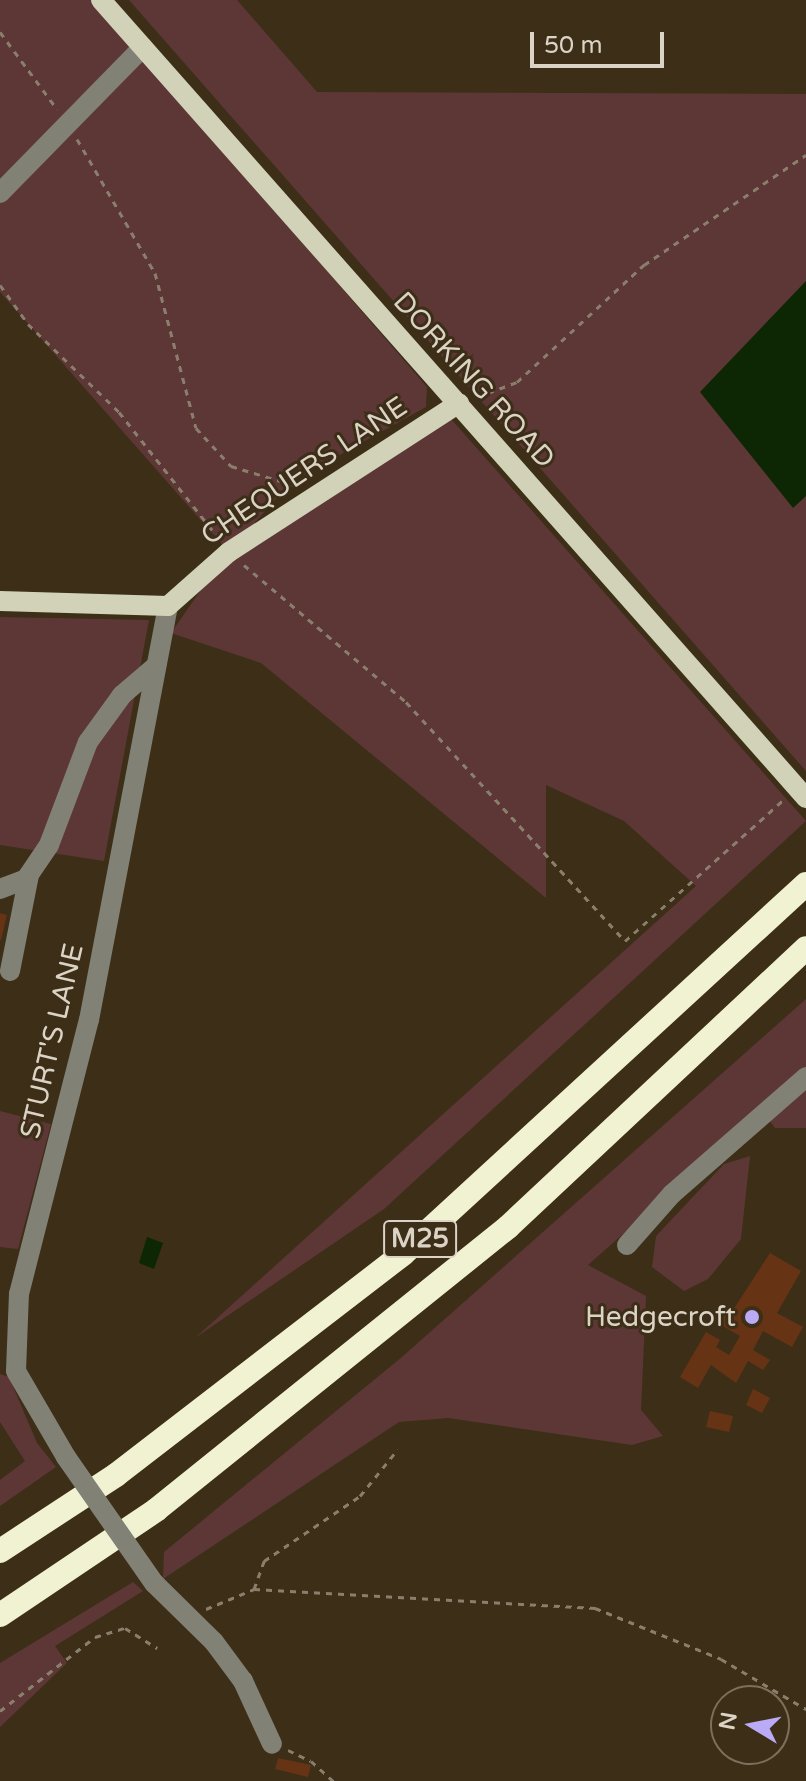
<!DOCTYPE html>
<style>
body{margin:0}
#map{position:relative;width:806px;height:1781px;overflow:hidden;background:#3c2e17;font-family:"Varela Round",sans-serif}
div>[style]{position:absolute}
.green>*{inset:0;background:#5d3736}
.water>*{inset:0;background:#0d2603}
.building>*{inset:0;background:#663414}
.path>*{height:3px;margin-top:-1.5px;transform-origin:0;background:repeating-linear-gradient(90deg,#8a7f6c 0 6px,transparent 0 12px)}
.minor>*{height:20px;margin:-10px;padding:0 10px;transform-origin:10px;border-radius:10px;background:#818175}
.major>*{height:20px;margin:-10px;padding:0 10px;transform-origin:10px;border-radius:10px;background:#d1d2b8}
.highway>*{height:24px;margin:-12px;padding:0 12px;transform-origin:12px;border-radius:12px;background:#f1f2d2}
.minor-bridge>*{height:20px;margin:-10px;padding:0 10px;transform-origin:10px;border-radius:10px;background:#818175}
.dots>*{width:22px;height:22px;translate:-50% -50%;box-sizing:border-box;border:4px solid #3c2e17;border-radius:50%}
span{translate:-50% -50%;white-space:nowrap;text-align:center;line-height:1.15;-webkit-text-stroke:6px #3c2e17;paint-order:stroke}
.shield-label span{padding:2px 6px;background:#3c2e17;border:2px solid;border-radius:6px;-webkit-text-stroke-width:0}
.shield-label{font-size:26px;color:#dbd3c5;font-weight:700}
.street-label{font-size:28px;color:#dbd3c5}
.poi-label{font-size:28px;color:#dbd3c5}
.right{translate:-100% -50%;text-align:right}
.north{position:absolute;left:710px;top:1685px;width:80px;height:80px;box-sizing:border-box;background:#3c2e17;border:2px solid #7c705d;border-radius:50%;rotate:280deg;font-size:22px;font-weight:700;line-height:32px;text-align:center;color:#dbd3c5}
.north::after{content:'';display:block;margin:auto;width:28px;height:36px;background:#bbaaf6;clip-path:polygon(50% 0,100% 100%,50% 72%,0 100%)}
.scale{position:absolute;left:530px;top:32px;width:134px;height:36px;box-sizing:border-box;border:4px solid #dbd3c5;border-top:0;padding-left:10px;font-size:24px;line-height:28px;white-space:nowrap;color:#dbd3c5;-webkit-text-stroke:6px #3c2e17;paint-order:stroke}
</style>
<div id="map">
<div class="green">
<div style="clip-path:polygon(0 0,93px 0,427px 387px,426px 407px,291px 482px,232px 548px,444px 411px,806px 821px,384px 1209px,195px 1338px,696px 886px,624px 821px,546px 785px,546px 898px,261px 663px,171px 633px,228px 551px,0 292px)"></div>
<div style="clip-path:polygon(129px 0,237px 0,317px 92px,806px 94px,806px 771px)"></div>
<div style="clip-path:polygon(0 617px,149px 620px,104px 861px,0 845px)"></div>
<div style="clip-path:polygon(806px 999px,806px 1128px,775px 1128px,762px 1111px,588px 1265px,646px 1296px,641px 1410px,663px 1436px,632px 1445px,448px 1418px,399px 1422px,163px 1579px,164px 1552px,402px 1357px)"></div>
<div style="clip-path:polygon(0 1111px,51px 1124px,18px 1249px,0 1247px)"></div>
<div style="clip-path:polygon(750px 1156px,741px 1239px,708px 1279px,684px 1291px,652px 1267px,656px 1236px,724px 1164px)"></div>
<div style="clip-path:polygon(0 1374px,9px 1377px,37px 1443px,56px 1467px,0 1506px,0 1480px,25px 1461px,0 1422px)"></div>
<div style="clip-path:polygon(133px 1582px,143px 1591px,55px 1646px,67px 1663px,0 1727px,0 1663px)"></div>
</div>
<div class="water">
<div style="clip-path:polygon(806px 281px,806px 496px,793px 508px,700px 392px)"></div>
<div style="clip-path:polygon(147px 1237px,163px 1243px,154px 1269px,139px 1263px)"></div>
</div>
<div class="building">
<div style="clip-path:polygon(0 913px,7px 915px,1px 940px,0 940px)"></div>
<div style="clip-path:polygon(770px 1253px,801px 1271px,777px 1313px,803px 1327px,792px 1347px,763px 1331px,753px 1350px,770px 1360px,763px 1370px,748px 1361px,736px 1383px,711px 1365px,698px 1388px,680px 1377px,706px 1332px,720px 1340px,716px 1347px,729px 1355px,740px 1336px,716px 1322px,723px 1308px,731px 1313px)"></div>
<div style="clip-path:polygon(753px 1389px,770px 1398px,762px 1413px,746px 1405px)"></div>
<div style="clip-path:polygon(710px 1411px,733px 1416px,729px 1432px,706px 1427px)"></div>
<div style="clip-path:polygon(278px 1758px,311px 1765px,308px 1777px,275px 1769px)"></div>
</div>
<div class="path">
<div style="left:0;top:32px;width:96px;rotate:53.5deg"></div>
<div style="left:77px;top:139px;width:155px;rotate:59.8deg"></div>
<div style="left:155px;top:273px;width:160px;rotate:75.2deg"></div>
<div style="left:196px;top:428px;width:52px;rotate:47.4deg"></div>
<div style="left:231px;top:466px;width:69px;rotate:16.9deg"></div>
<div style="left:0;top:285px;width:48px;rotate:54.3deg"></div>
<div style="left:28px;top:324px;width:127px;rotate:44deg"></div>
<div style="left:119px;top:412px;width:158px;rotate:51.7deg"></div>
<div style="left:477px;top:397px;width:43px;rotate:-20.6deg"></div>
<div style="left:517px;top:382px;width:173px;rotate:-42.7deg"></div>
<div style="left:644px;top:265px;width:196px;rotate:-34.2deg"></div>
<div style="left:244px;top:565px;width:212px;rotate:40.2deg"></div>
<div style="left:406px;top:702px;width:324px;rotate:47.5deg"></div>
<div style="left:625px;top:941px;width:212px;rotate:-41.7deg"></div>
<div style="left:254px;top:1589px;width:30px;rotate:-70deg"></div>
<div style="left:264px;top:1561px;width:116px;rotate:-34.1deg"></div>
<div style="left:360px;top:1496px;width:60px;rotate:-51deg"></div>
<div style="left:206px;top:1609px;width:52px;rotate:-22.6deg"></div>
<div style="left:254px;top:1589px;width:342px;rotate:3.2deg"></div>
<div style="left:595px;top:1608px;width:136px;rotate:22deg"></div>
<div style="left:721px;top:1659px;width:99px;rotate:30.5deg"></div>
<div style="left:0;top:1711px;width:120px;rotate:-37.9deg"></div>
<div style="left:95px;top:1637px;width:31px;rotate:-17deg"></div>
<div style="left:125px;top:1628px;width:38px;rotate:32deg"></div>
<div style="left:288px;top:1750px;width:25px;rotate:26deg"></div>
<div style="left:311px;top:1761px;width:30px;rotate:42deg"></div>
</div>
<div class="minor">
<div style="left:0;top:193px;width:204px;rotate:-45.6deg"></div>
<div style="left:0;top:889px;width:28px;rotate:-21deg"></div>
<div style="left:26px;top:879px;width:41px;rotate:-55.9deg"></div>
<div style="left:49px;top:845px;width:110px;rotate:-69.3deg"></div>
<div style="left:88px;top:742px;width:58px;rotate:-54.1deg"></div>
<div style="left:122px;top:695px;width:45px;rotate:-40.5deg"></div>
<div style="left:10px;top:971px;width:98px;rotate:-78.8deg"></div>
<div style="left:627px;top:1245px;width:68px;rotate:-48.6deg"></div>
<div style="left:672px;top:1194px;width:178px;rotate:-41.1deg"></div>
<div style="left:66px;top:1457px;width:99px;rotate:-120.2deg"></div>
<div style="left:16px;top:1371px;width:77px;rotate:-87.8deg"></div>
<div style="left:19px;top:1294px;width:283px;rotate:-75.7deg"></div>
<div style="left:89px;top:1020px;width:421px;rotate:-79.2deg"></div>
<div style="left:154px;top:1583px;width:84px;rotate:44.5deg"></div>
<div style="left:214px;top:1642px;width:49px;rotate:53.4deg"></div>
<div style="left:243px;top:1681px;width:69px;rotate:65.3deg"></div>
</div>
<div class="major">
<div style="left:101px;top:0;width:1065px;rotate:48.54deg"></div>
<div style="left:0;top:601px;width:168px;rotate:1.7deg"></div>
<div style="left:168px;top:606px;width:81px;rotate:-41.5deg"></div>
<div style="left:229px;top:552px;width:274px;rotate:-32.9deg"></div>
</div>
<div class="highway">
<div style="left:0;top:1551px;width:139px;rotate:-33.2deg"></div>
<div style="left:116px;top:1475px;width:362px;rotate:-37.6deg"></div>
<div style="left:403px;top:1254px;width:547px;rotate:-42.56deg"></div>
<div style="left:0;top:1615px;width:188px;rotate:-33.9deg"></div>
<div style="left:156px;top:1510px;width:452px;rotate:-38.8deg"></div>
<div style="left:508px;top:1227px;width:408px;rotate:-43.1deg"></div>
</div>
<div class="minor-bridge">
<div style="left:66px;top:1457px;width:154px;rotate:55.1deg"></div>
</div>
<div class="dots">
<div style="left:752px;top:1317px;background:#bbaaf6"></div>
</div>
<div class="shield-label">
<span style="left:420px;top:1239px">M25</span>
</div>
<div class="street-label">
<span style="left:474px;top:380px;rotate:48deg">DORKING ROAD</span>
<span style="left:304px;top:471px;rotate:-34deg">CHEQUERS LANE</span>
<span style="left:52px;top:1041px;rotate:-77deg">STURT'S LANE</span>
</div>
<div class="poi-label">
<span class="right" style="left:736px;top:1317px">Hedgecroft</span>
</div>
<div class="north">N</div>
<div class="scale">50 m</div>
</div>
